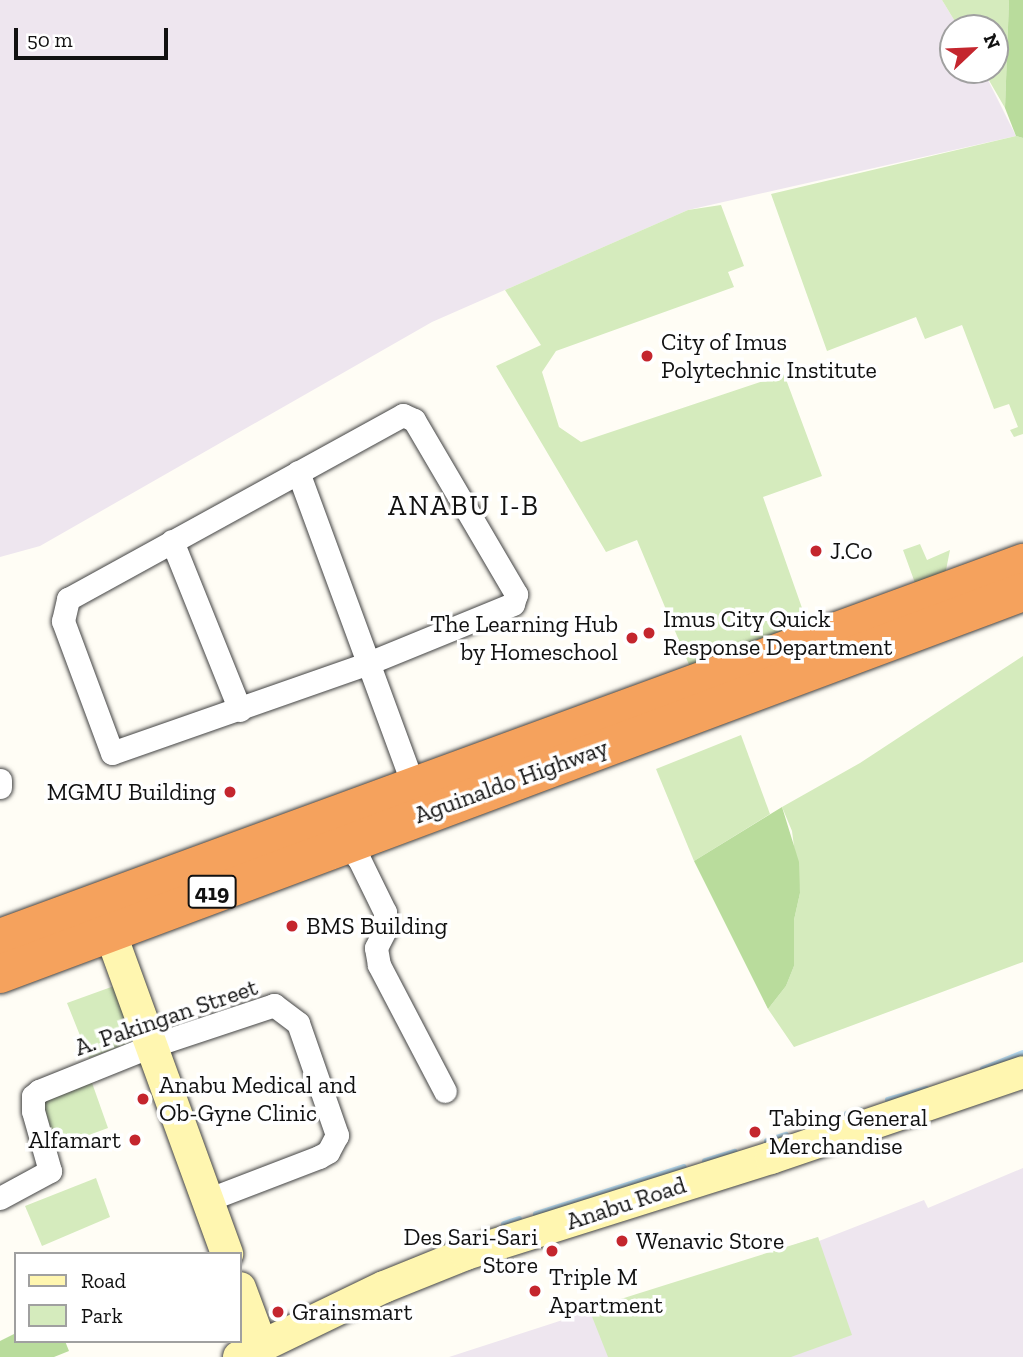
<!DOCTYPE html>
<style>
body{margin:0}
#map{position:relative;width:1023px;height:1357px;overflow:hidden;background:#fffdf5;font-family:"Zilla Slab",serif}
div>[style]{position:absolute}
.industrial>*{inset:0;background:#eee6ef}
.green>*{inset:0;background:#d5ebbd}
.forest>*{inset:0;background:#b9dc9c}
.stream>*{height:6px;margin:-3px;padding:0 3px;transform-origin:3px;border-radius:3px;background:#b9e0f7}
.roads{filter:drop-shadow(0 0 2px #444) drop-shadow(0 0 2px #444)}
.street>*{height:23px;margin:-11.5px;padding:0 11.5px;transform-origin:11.5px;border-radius:11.5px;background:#fff}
.secondary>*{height:32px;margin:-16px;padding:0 16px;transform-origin:16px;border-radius:16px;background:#fff6b0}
.highway>*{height:38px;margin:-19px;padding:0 19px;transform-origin:19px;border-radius:19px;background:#f5a25d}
.dots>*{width:19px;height:19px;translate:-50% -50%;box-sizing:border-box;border:4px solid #fff;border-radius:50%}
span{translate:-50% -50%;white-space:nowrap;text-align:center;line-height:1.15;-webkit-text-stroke:7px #fff;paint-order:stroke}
.shield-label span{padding:2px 5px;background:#fff;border:2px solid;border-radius:5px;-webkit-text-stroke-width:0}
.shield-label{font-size:23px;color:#111;font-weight:700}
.poi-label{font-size:24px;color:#111}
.left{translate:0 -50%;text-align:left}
.right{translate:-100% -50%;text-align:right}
.street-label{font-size:24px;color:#111}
.quarter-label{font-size:28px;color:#111;letter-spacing:2px}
.legend{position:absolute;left:14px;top:1252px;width:228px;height:91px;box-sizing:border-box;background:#fff;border:2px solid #a0a0a0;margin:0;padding:9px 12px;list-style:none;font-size:21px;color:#111}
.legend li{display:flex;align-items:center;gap:14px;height:35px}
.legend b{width:35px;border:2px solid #a0a0a0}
.north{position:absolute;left:939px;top:14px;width:70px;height:70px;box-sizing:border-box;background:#fff;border:2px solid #a0a0a0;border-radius:50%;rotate:67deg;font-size:19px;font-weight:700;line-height:28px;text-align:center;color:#111}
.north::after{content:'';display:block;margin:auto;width:24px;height:32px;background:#c4262e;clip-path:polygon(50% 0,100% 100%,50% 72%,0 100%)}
.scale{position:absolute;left:14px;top:28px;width:154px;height:32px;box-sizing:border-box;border:4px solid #111;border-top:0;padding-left:9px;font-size:21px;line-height:24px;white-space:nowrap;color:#111;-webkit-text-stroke:5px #fff;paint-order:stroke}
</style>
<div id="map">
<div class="industrial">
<div style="clip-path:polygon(0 0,942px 0,959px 28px,953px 28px,953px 70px,983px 70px,1016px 136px,688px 210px,432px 322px,40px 546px,0 557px)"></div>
<div style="clip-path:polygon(1023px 1168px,1023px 1357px,449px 1357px,818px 1237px,819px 1241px,924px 1200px,928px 1208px)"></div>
</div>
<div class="green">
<div style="clip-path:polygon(942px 0,1009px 0,1005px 108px,983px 70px,995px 70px,995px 28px,959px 28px)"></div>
<div style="clip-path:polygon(1016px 136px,1023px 138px,1023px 434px,1014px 437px,1010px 430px,1018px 427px,1009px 404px,994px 409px,962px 325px,925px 339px,916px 317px,827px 351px,771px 194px)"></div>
<div style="clip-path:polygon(721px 205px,744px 266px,728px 272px,734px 287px,556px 351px,542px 372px,559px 427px,581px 442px,784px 374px,822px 476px,763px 497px,808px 625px,690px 667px,637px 540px,606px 552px,496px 366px,541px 345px,505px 290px,688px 210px)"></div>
<div style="clip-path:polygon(920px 544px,927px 560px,950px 550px,945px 575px,915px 583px,903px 550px)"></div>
<div style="clip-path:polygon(1023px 656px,1023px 962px,794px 1047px,768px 1009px,786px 986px,794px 966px,794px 920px,800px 893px,792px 831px,782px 807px,860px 763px)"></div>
<div style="clip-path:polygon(741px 735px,770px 814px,694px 861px,656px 769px)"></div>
<div style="clip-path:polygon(114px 986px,134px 1041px,89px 1058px,67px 1003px)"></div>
<div style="clip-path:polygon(91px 1080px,108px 1128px,56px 1147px,43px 1103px)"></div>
<div style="clip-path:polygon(96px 1178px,110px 1217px,42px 1246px,25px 1206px)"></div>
<div style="clip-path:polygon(818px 1237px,852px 1335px,791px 1357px,608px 1357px,589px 1309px)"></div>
</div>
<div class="forest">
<div style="clip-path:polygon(1009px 0,1023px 0,1023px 138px,1016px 136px,1005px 108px)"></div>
<div style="clip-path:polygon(782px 807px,799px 862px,800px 893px,794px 920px,794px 966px,786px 986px,768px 1009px,694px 861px)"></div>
<div style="clip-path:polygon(16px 1333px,16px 1341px,65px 1341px,69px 1351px,54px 1357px,0 1357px,0 1341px)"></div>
</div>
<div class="stream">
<div style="left:983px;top:1069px;width:43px;rotate:-21.8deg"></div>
<div style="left:888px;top:1100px;width:40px;rotate:-16deg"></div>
<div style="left:816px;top:1124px;width:46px;rotate:-17.7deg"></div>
<div style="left:767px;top:1141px;width:20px;rotate:-18deg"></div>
<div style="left:705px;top:1161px;width:31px;rotate:-17deg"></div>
<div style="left:536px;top:1214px;width:155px;rotate:-17.6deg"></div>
<div style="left:504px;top:1224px;width:16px;rotate:-18deg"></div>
</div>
<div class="roads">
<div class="street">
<div style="left:403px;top:415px;width:12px;rotate:24deg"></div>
<div style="left:414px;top:420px;width:202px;rotate:59.6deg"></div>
<div style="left:516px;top:594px;width:10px;rotate:107deg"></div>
<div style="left:513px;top:604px;width:159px;rotate:157.8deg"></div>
<div style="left:366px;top:664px;width:269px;rotate:160.7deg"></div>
<div style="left:112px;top:753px;width:141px;rotate:-110.4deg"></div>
<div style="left:63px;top:621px;width:23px;rotate:-77deg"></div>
<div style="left:68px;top:599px;width:382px;rotate:-28.8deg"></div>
<div style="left:298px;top:472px;width:347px;rotate:69.8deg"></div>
<div style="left:172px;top:541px;width:182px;rotate:68.1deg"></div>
<div style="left:0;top:780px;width:7px;rotate:90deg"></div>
<div style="left:345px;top:842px;width:22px;rotate:51deg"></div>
<div style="left:359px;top:859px;width:59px;rotate:63.9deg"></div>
<div style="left:385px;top:912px;width:18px;rotate:90deg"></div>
<div style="left:385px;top:930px;width:20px;rotate:117deg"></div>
<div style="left:376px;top:948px;width:17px;rotate:80deg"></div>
<div style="left:379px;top:965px;width:142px;rotate:62.4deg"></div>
<div style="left:0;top:1198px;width:57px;rotate:-28.4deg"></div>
<div style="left:50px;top:1171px;width:62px;rotate:-105.8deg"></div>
<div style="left:33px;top:1111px;width:15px;rotate:-90deg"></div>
<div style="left:33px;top:1096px;width:8px;rotate:-40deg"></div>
<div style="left:39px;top:1091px;width:121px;rotate:-21.9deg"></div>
<div style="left:151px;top:1046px;width:130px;rotate:-18.4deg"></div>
<div style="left:274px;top:1005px;width:30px;rotate:37deg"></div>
<div style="left:298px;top:1023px;width:119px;rotate:70.8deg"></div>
<div style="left:337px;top:1135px;width:19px;rotate:118deg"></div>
<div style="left:328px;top:1152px;width:10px;rotate:151deg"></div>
<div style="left:319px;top:1157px;width:120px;rotate:159deg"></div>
</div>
<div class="secondary">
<div style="left:102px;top:910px;width:366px;rotate:70deg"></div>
<div style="left:240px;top:1288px;width:63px;rotate:69.6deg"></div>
<div style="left:239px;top:1357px;width:161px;rotate:-25.8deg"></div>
<div style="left:384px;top:1287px;width:88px;rotate:-21.9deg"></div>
<div style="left:466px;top:1254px;width:320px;rotate:-17.5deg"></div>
<div style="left:771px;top:1158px;width:266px;rotate:-18.8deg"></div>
</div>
<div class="highway">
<div style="left:0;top:938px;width:1090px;rotate:-20.13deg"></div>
<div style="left:0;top:974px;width:1092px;rotate:-20.48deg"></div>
</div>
</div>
<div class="dots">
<div style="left:647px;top:356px;background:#c4262e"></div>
<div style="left:816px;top:551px;background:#c4262e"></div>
<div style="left:649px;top:633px;background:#c4262e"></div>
<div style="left:632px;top:638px;background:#c4262e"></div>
<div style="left:230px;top:792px;background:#c4262e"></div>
<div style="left:292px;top:926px;background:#c4262e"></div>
<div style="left:143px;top:1099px;background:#c4262e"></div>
<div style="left:755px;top:1132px;background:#c4262e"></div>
<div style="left:135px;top:1140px;background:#c4262e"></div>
<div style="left:622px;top:1241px;background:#c4262e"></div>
<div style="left:552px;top:1251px;background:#c4262e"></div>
<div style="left:535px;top:1291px;background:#c4262e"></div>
<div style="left:278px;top:1312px;background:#c4262e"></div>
</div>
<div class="shield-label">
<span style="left:212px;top:892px">419</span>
</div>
<div class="poi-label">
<span class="left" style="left:661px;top:356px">City of Imus<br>Polytechnic Institute</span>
<span class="left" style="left:830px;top:551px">J.Co</span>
<span class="left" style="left:663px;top:633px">Imus City Quick<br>Response Department</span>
<span class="right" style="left:618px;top:638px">The Learning Hub<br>by Homeschool</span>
<span class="right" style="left:216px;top:792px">MGMU Building</span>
<span class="left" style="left:306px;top:926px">BMS Building</span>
<span class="left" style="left:159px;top:1099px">Anabu Medical and<br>Ob-Gyne Clinic</span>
<span class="left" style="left:769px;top:1132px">Tabing General<br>Merchandise</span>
<span class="right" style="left:121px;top:1140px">Alfamart</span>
<span class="right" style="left:538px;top:1251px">Des Sari-Sari<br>Store</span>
<span class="left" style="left:636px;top:1241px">Wenavic Store</span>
<span class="left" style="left:549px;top:1291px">Triple M<br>Apartment</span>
<span class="left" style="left:292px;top:1312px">Grainsmart</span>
</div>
<div class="street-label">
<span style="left:511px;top:781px;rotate:-20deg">Aguinaldo Highway</span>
<span style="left:166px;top:1017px;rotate:-19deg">A. Pakingan Street</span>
<span style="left:626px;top:1203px;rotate:-18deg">Anabu Road</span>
</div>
<div class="quarter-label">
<span style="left:464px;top:506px">ANABU I-B</span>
</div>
<ul class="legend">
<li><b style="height:9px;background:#fff6b0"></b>Road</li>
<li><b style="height:19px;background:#d5ebbd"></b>Park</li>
</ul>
<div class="north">N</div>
<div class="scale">50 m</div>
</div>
